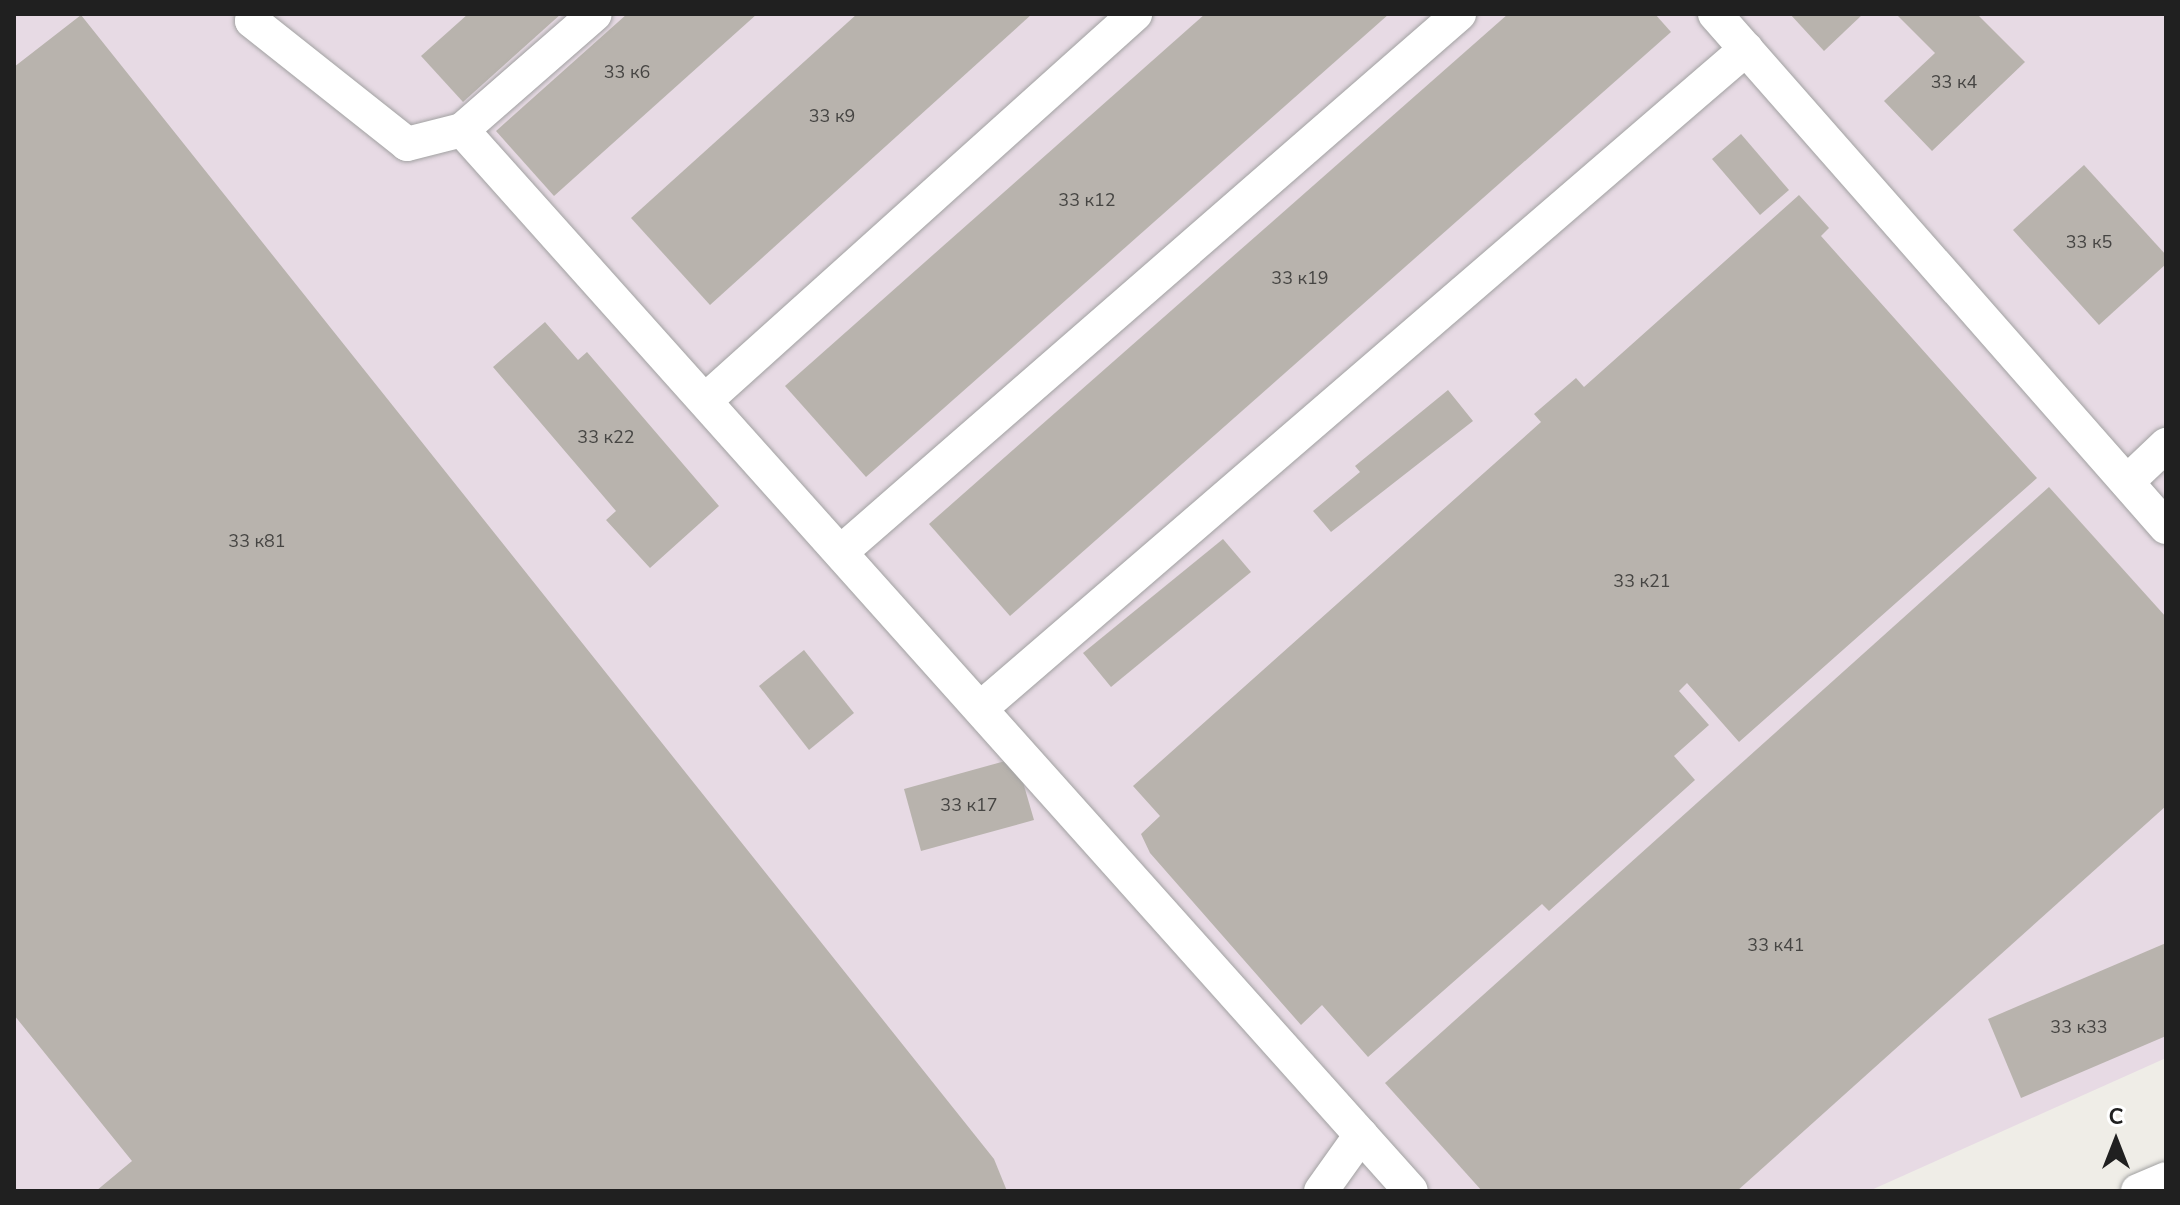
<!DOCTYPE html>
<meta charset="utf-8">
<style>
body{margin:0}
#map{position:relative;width:2180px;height:1205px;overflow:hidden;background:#efede7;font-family:"Nunito Sans",sans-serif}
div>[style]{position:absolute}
.industrial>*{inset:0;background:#e7dae4}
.building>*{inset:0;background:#b8b3ad}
.roads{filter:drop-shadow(0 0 2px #a1a1a1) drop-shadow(0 0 2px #a1a1a1)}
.minor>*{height:34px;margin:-17px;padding:0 17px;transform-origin:17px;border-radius:17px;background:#fff}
span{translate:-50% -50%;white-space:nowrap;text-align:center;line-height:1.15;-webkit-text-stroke:6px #fff;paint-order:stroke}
.number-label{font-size:18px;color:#464543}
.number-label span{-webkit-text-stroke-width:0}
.frame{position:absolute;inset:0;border:16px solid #202020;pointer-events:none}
.north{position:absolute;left:2076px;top:1101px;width:80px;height:80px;-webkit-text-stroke:6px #fff;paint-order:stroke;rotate:0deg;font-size:22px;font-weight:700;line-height:32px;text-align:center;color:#202020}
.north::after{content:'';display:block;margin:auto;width:28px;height:36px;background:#202020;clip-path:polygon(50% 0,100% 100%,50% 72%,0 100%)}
</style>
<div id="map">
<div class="industrial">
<div style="clip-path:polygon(14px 14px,2166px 14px,2166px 1058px,1869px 1191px,14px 1191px)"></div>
</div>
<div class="building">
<div style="clip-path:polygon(468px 14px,561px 14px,463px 102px,421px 56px)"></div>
<div style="clip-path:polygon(627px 14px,757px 14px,554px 196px,496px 131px)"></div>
<div style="clip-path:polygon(857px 14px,1032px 14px,710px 305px,631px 218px)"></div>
<div style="clip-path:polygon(1205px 14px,1389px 14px,866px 477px,785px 386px)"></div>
<div style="clip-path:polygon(1508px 14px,1655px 14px,1671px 32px,1010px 616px,929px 524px)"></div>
<div style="clip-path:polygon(1790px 14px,1863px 14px,1824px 51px)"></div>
<div style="clip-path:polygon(1896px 14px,1977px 14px,2025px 62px,1932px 151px,1884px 101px,1935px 53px)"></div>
<div style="clip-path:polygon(81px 15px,994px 1159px,1007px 1191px,96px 1191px,132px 1161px,14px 1015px,14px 67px)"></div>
<div style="clip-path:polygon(1741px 134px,1789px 190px,1760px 215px,1712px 159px)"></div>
<div style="clip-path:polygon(2084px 165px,2166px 255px,2166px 264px,2099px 325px,2013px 230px)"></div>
<div style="clip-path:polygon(1799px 195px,1829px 228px,1821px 236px,2037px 478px,1739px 742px,1687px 683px,1679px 691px,1709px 725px,1674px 756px,1695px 780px,1549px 911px,1542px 904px,1368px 1057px,1322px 1005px,1301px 1025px,1150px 853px,1141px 834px,1160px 816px,1133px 786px,1541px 422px,1534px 414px,1576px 378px,1584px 387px)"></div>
<div style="clip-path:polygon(545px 322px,578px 360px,587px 352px,719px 506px,650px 568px,606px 520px,616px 511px,493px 367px)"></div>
<div style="clip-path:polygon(1448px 390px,1473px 421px,1331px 532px,1313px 511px,1360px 472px,1355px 466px)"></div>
<div style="clip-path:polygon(2049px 487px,2166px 617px,2166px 806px,1737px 1191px,1482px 1191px,1385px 1083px)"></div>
<div style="clip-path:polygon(1223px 539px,1251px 572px,1111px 687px,1083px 653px)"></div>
<div style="clip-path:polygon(804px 650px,854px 713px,809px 750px,759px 686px)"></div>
<div style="clip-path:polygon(1016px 758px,1034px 820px,921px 851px,904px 789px)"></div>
<div style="clip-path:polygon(2166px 943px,2166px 1036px,2021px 1098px,1988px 1019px)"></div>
</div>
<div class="roads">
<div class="minor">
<div style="left:254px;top:14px;width:7px;rotate:106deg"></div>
<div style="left:252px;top:21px;width:198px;rotate:38.4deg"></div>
<div style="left:407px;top:144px;width:57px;rotate:-14.3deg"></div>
<div style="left:462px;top:130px;width:176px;rotate:-41.1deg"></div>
<div style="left:1715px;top:14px;width:683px;rotate:48.68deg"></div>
<div style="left:462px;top:130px;width:1423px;rotate:48.19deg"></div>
<div style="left:707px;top:399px;width:576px;rotate:-41.97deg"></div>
<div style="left:2127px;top:482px;width:54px;rotate:-43.5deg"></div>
<div style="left:842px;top:551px;width:818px;rotate:-41.03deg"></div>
<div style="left:981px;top:708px;width:1010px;rotate:-40.74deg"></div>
<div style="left:1321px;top:1191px;width:69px;rotate:-54.5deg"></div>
<div style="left:2138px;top:1191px;width:30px;rotate:-23deg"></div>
</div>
</div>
<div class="number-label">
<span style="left:627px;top:72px">33 к6</span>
<span style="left:1954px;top:82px">33 к4</span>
<span style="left:832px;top:116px">33 к9</span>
<span style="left:1087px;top:200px">33 к12</span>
<span style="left:2089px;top:242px">33 к5</span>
<span style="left:1300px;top:278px">33 к19</span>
<span style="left:606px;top:437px">33 к22</span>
<span style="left:257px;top:541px">33 к81</span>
<span style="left:1642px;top:581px">33 к21</span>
<span style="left:969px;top:805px">33 к17</span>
<span style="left:1776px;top:945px">33 к41</span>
<span style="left:2079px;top:1027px">33 к33</span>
</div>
<div class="frame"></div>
<div class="north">С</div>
</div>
